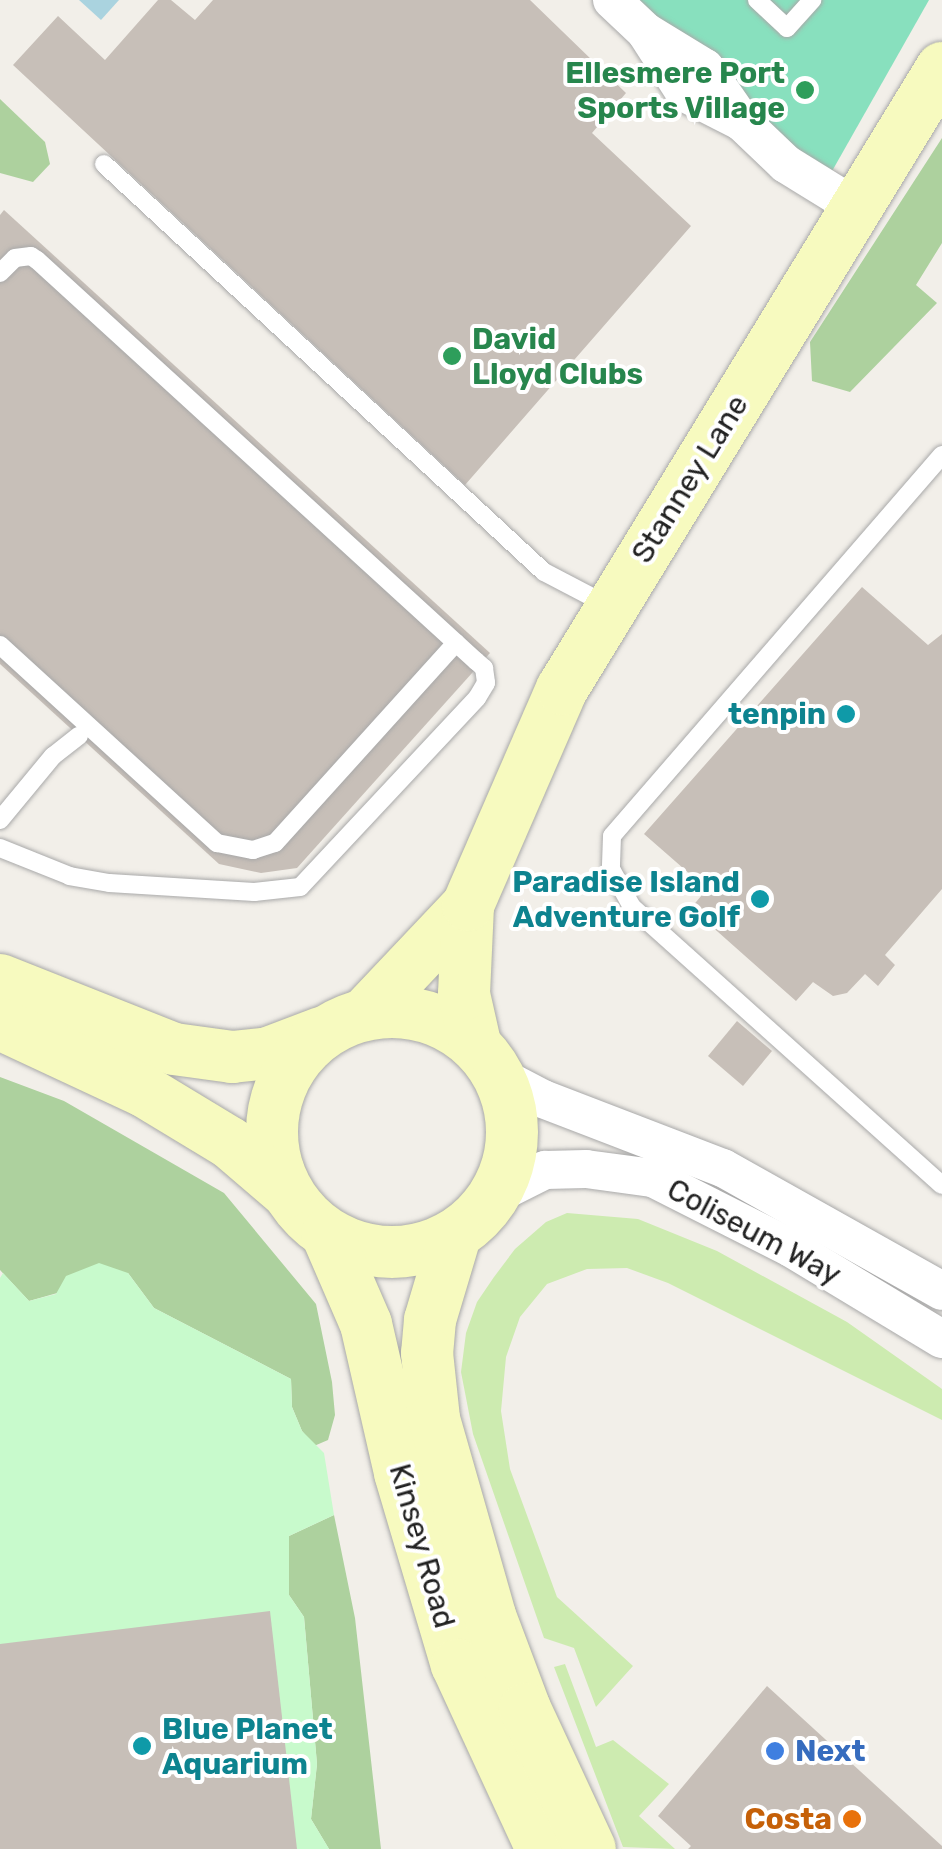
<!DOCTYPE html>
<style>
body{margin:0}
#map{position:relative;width:942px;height:1849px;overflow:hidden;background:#f2efe9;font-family:Rubik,sans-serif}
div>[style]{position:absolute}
.grass>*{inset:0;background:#cdebb0}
.forest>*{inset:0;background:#add19e}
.park>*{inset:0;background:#c8facc}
.pitch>*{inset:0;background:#88e0be}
.water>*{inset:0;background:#aad3df}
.building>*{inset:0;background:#c7bfb8}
.roads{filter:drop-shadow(0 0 2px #a9a9a9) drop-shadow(0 0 2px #a9a9a9)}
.lane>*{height:18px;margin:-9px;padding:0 9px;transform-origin:9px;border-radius:9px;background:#fff}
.street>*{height:38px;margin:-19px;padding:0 19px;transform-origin:19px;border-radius:19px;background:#fff}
.secondary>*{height:52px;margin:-26px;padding:0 26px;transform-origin:26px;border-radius:26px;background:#f7fabf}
.secondary>.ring{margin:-26px;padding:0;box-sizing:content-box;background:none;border:52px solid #f7fabf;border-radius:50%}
.dots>*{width:28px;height:28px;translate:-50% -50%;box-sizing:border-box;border:5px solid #fff;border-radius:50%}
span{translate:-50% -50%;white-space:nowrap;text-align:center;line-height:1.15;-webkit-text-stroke:8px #fff;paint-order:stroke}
.leisure-label{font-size:30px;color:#27864d;font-weight:700}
.right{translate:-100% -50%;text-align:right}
.left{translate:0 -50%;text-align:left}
.street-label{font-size:30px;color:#222}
.culture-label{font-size:30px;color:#0d838f;font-weight:700}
.shop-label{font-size:30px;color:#366cbe;font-weight:700}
.food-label{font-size:30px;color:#c56008;font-weight:700}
</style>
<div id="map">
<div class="grass">
<div style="clip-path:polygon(567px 1213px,638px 1219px,717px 1251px,847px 1322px,942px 1389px,942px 1420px,668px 1283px,627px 1268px,587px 1269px,547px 1284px,520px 1317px,506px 1357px,501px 1411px,510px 1469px,557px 1597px,633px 1666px,596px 1707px,574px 1648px,544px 1638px,473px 1434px,461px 1372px,466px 1333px,477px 1302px,494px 1277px,515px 1249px,546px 1222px)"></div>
<div style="clip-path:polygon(565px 1664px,596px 1747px,613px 1740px,669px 1784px,639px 1816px,675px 1849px,623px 1847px,554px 1667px)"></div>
</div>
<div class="forest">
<div style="clip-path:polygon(0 99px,45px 142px,50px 164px,33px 182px,0 173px)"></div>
<div style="clip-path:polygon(942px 138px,942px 243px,916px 285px,937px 303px,850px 392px,812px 381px,810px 342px)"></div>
<div style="clip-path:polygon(0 1077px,64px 1101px,224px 1193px,316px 1304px,332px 1382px,335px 1415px,328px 1440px,314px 1446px,302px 1431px,292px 1407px,291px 1379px,154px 1308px,128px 1273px,29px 1301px,0 1270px)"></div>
<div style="clip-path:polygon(334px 1515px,355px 1618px,381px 1849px,329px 1849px,311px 1819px,317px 1764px,304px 1617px,289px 1595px,289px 1536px)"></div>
</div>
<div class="park">
<div style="clip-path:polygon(99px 1263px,128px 1273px,154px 1308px,291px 1379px,292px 1407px,302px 1431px,324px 1453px,334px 1515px,289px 1536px,289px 1595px,304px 1617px,317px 1764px,311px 1819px,329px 1849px,0 1849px,0 1278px,3px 1273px,29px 1301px,56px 1294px,66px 1276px)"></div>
</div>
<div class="pitch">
<div style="clip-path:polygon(639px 0,929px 0,827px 180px)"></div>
</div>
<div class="water">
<div style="clip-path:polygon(79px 0,119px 0,101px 20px)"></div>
</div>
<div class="building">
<div style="clip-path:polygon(158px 0,171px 0,195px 20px,213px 0,530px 0,626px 93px,592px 133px,691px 226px,465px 485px,13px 65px,58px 16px,105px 60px)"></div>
<div style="clip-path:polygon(4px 210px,490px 653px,297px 868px,261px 873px,219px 864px,0 664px,0 215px)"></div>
<div style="clip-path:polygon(862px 587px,928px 645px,942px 634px,942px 889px,885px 955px,895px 965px,878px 986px,865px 974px,847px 993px,833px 996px,813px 982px,796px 1001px,691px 908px,707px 889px,644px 834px)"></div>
<div style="clip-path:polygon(737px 1021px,772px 1051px,743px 1086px,708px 1056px)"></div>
<div style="clip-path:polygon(270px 1611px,297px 1849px,0 1849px,0 1644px)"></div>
<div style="clip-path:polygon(767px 1686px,942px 1846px,942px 1849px,688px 1849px,691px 1846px,658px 1816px)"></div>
</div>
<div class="roads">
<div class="lane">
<div style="left:757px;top:0;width:41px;rotate:43deg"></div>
<div style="left:787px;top:28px;width:38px;rotate:-48deg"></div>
<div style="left:104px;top:164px;width:600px;rotate:42.84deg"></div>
<div style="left:544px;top:572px;width:71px;rotate:27.6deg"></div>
<div style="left:0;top:273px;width:21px;rotate:-45deg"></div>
<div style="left:15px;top:258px;width:16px;rotate:-7deg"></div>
<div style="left:31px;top:256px;width:7px;rotate:34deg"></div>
<div style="left:37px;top:260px;width:595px;rotate:42.41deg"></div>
<div style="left:476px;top:661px;width:11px;rotate:41deg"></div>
<div style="left:484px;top:668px;width:15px;rotate:82deg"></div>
<div style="left:486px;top:683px;width:17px;rotate:121deg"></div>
<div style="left:477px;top:698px;width:259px;rotate:133.1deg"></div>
<div style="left:300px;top:887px;width:46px;rotate:173.8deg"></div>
<div style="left:254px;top:892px;width:145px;rotate:-176.4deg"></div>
<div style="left:109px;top:883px;width:40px;rotate:-170deg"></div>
<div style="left:70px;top:876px;width:75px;rotate:-158.2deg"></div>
<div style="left:942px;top:455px;width:504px;rotate:130.9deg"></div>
<div style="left:612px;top:836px;width:33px;rotate:92deg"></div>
<div style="left:611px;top:869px;width:43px;rotate:61.1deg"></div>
<div style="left:632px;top:907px;width:416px;rotate:41.9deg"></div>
<div style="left:0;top:645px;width:294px;rotate:42.4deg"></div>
<div style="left:217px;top:843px;width:37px;rotate:11deg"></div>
<div style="left:253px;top:850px;width:23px;rotate:-18deg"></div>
<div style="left:275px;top:843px;width:270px;rotate:-47.9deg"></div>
<div style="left:0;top:820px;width:83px;rotate:-50.4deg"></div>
<div style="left:53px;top:756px;width:33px;rotate:-38deg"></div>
</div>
<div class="street">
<div style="left:612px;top:0;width:47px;rotate:43.3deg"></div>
<div style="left:646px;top:32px;width:69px;rotate:31.4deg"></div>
<div style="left:705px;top:68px;width:67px;rotate:55.4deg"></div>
<div style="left:743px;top:123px;width:59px;rotate:43.6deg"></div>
<div style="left:786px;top:164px;width:86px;rotate:31.7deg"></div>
<div style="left:647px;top:34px;width:70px;rotate:57.2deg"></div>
<div style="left:685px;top:93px;width:64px;rotate:27deg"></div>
<div style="left:501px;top:1077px;width:47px;rotate:27.6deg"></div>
<div style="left:543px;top:1099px;width:193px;rotate:21deg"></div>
<div style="left:723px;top:1168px;width:251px;rotate:29.3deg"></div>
<div style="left:497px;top:1194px;width:54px;rotate:-26.6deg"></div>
<div style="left:545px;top:1170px;width:41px;rotate:-1.4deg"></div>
<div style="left:586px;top:1169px;width:68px;rotate:7.7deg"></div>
<div style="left:653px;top:1178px;width:155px;rotate:26.9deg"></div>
<div style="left:791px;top:1248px;width:176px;rotate:31.1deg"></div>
</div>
<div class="secondary">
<div style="left:0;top:980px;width:187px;rotate:21.6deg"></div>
<div style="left:174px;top:1049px;width:59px;rotate:7.9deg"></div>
<div style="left:232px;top:1057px;width:36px;rotate:-6deg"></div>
<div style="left:268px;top:1053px;width:57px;rotate:-20.7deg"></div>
<div class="ring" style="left:272px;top:1012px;width:188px;height:188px"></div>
<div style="left:366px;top:1013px;width:149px;rotate:-46.6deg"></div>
<div style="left:0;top:1024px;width:159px;rotate:25deg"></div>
<div style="left:144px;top:1091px;width:100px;rotate:31.2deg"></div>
<div style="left:230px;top:1143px;width:75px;rotate:40.7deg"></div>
<div style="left:475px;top:1043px;width:50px;rotate:-102.7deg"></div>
<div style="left:464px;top:994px;width:89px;rotate:-87.4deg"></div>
<div style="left:468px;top:905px;width:236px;rotate:-66.5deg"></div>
<div style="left:562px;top:689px;width:728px;rotate:-58.54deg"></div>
<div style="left:327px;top:1234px;width:98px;rotate:66.6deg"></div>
<div style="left:366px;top:1324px;width:153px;rotate:77.1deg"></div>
<div style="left:400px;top:1473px;width:200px;rotate:73.5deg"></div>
<div style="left:457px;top:1665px;width:203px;rotate:65.2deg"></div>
<div style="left:455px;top:1236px;width:88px;rotate:106.6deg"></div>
<div style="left:430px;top:1320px;width:33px;rotate:95deg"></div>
<div style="left:427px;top:1353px;width:66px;rotate:83.9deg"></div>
<div style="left:434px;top:1419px;width:205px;rotate:74.1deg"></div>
<div style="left:490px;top:1616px;width:99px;rotate:69.4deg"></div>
<div style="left:525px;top:1709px;width:154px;rotate:65.1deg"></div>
</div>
</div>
<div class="dots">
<div style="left:805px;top:90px;background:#2e9e5b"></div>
<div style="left:452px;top:356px;background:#2e9e5b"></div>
<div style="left:846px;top:714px;background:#0f9aa8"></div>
<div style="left:760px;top:899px;background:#0f9aa8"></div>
<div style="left:142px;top:1746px;background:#0f9aa8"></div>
<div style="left:775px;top:1751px;background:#3f7fe0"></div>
<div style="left:852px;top:1819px;background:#e8710a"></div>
</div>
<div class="leisure-label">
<span class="right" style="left:785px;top:90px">Ellesmere Port<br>Sports Village</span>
<span class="left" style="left:472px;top:356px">David<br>Lloyd Clubs</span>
</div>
<div class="street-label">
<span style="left:690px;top:479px;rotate:-58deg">Stanney Lane</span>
<span style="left:754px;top:1232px;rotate:28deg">Coliseum Way</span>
<span style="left:422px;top:1546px;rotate:74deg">Kinsey Road</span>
</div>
<div class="culture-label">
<span class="right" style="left:826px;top:714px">tenpin</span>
<span class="right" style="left:740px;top:899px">Paradise Island<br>Adventure Golf</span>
<span class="left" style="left:162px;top:1746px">Blue Planet<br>Aquarium</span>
</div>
<div class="shop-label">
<span class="left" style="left:795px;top:1751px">Next</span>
</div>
<div class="food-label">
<span class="right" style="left:832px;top:1819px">Costa</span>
</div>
</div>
